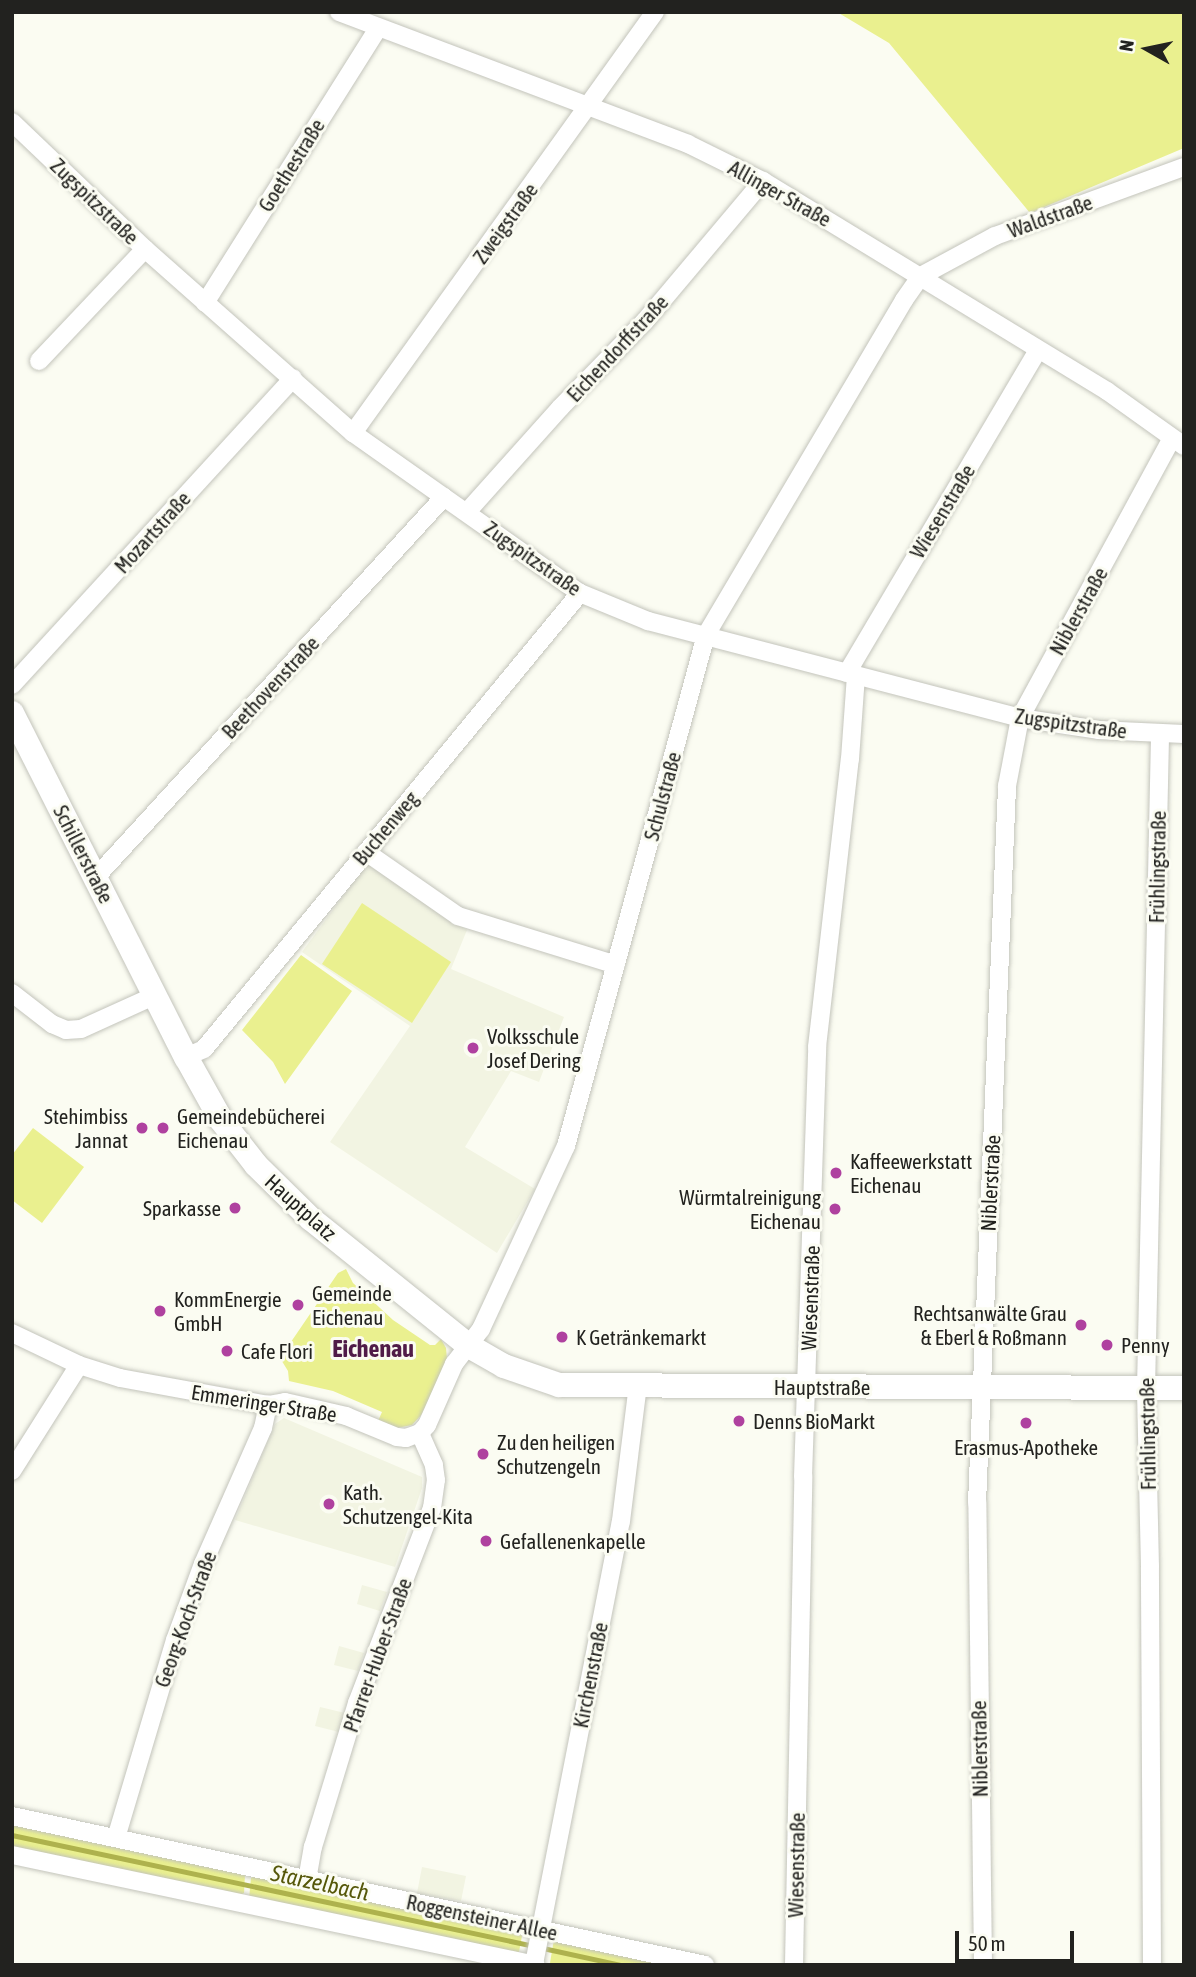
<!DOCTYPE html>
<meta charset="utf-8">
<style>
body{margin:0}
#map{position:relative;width:1196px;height:1977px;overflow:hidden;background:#fbfcf2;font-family:"Asap Condensed",sans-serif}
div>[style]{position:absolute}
.built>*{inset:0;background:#f2f4e2}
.green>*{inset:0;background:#eaf08f}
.stream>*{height:4.5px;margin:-2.25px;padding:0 2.25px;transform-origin:2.25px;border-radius:2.25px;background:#aeb24d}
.roads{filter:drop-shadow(0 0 2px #c3c4bb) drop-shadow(0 0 2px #c3c4bb)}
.street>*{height:18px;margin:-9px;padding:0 9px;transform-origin:9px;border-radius:9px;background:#fff}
.secondary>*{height:24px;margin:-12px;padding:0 12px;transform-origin:12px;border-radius:12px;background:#fff}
.dots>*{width:19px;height:19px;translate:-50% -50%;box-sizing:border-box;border:4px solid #fbfcf2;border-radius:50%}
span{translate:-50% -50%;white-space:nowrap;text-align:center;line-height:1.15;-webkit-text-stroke:6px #fbfcf2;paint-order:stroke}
.street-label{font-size:21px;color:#22221f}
.poi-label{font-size:21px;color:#22221f}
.left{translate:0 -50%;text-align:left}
.right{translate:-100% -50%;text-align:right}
.water-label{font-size:23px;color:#555709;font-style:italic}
.quarter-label{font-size:24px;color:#501b48;font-weight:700}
.frame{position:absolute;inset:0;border:14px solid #22221f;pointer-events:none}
.north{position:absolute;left:1112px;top:14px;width:70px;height:70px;-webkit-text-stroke:5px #fbfcf2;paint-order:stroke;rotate:279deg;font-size:19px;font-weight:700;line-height:28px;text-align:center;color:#22221f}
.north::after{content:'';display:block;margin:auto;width:24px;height:32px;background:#22221f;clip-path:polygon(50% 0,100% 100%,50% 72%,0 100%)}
.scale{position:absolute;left:955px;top:1931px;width:119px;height:32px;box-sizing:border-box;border:4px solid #22221f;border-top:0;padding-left:9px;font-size:21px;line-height:24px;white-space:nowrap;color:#22221f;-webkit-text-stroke:5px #fbfcf2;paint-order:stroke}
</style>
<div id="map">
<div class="built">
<div style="clip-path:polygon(369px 861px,467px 930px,451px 969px,564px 1017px,539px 1082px,511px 1071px,465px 1147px,535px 1189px,497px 1253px,330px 1142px,410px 1026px,302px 952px)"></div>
<div style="clip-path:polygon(284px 1418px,422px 1477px,422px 1488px,395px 1567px,235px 1520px,275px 1424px)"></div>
<div style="clip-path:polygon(362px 1585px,387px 1592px,380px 1611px,357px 1604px)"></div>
<div style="clip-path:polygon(339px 1646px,364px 1653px,358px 1671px,334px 1665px)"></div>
<div style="clip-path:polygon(320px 1707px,345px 1713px,339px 1732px,315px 1726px)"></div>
<div style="clip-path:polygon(422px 1867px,466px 1876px,461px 1901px,417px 1893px)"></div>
</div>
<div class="green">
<div style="clip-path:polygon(837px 12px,1184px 12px,1184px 148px,1030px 213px,889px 43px)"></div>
<div style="clip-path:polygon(362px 903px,451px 962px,412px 1023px,322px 964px)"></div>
<div style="clip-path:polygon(301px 955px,352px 991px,285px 1084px,273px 1062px,242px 1030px)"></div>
<div style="clip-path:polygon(33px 1128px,84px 1167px,42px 1223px,12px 1200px,12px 1155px)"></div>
<div style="clip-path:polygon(346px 1269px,353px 1283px,393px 1320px,430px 1345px,435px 1345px,441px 1339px,446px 1348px,447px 1359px,423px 1413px,412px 1425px,397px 1428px,378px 1421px,382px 1412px,333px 1391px,289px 1381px,288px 1371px,280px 1358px,338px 1273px)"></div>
<div style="clip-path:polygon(12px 1823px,245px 1874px,244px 1893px,239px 1896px,12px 1848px)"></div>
<div style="clip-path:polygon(254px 1876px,519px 1932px,522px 1936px,519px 1952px,514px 1955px,249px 1899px,251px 1878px)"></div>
<div style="clip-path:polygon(554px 1939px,673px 1965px,550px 1963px)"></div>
</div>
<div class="stream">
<div style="left:12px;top:1835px;width:534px;rotate:12deg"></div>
<div style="left:543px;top:1948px;width:80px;rotate:12.3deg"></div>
</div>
<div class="roads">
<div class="street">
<div style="left:339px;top:12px;width:373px;rotate:20.7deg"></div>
<div style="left:688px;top:144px;width:84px;rotate:26.3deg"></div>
<div style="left:763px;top:181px;width:403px;rotate:31.4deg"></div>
<div style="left:1107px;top:391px;width:95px;rotate:35.5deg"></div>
<div style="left:12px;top:122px;width:184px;rotate:43.7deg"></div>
<div style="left:145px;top:249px;width:278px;rotate:41.5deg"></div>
<div style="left:353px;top:433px;width:278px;rotate:35.2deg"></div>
<div style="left:580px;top:593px;width:74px;rotate:22.4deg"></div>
<div style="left:648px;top:621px;width:384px;rotate:14.6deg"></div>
<div style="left:1020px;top:718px;width:79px;rotate:8.7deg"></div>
<div style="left:1098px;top:730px;width:86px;rotate:2.7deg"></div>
<div style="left:205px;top:303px;width:325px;rotate:-57.8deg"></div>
<div style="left:39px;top:361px;width:154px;rotate:-46.6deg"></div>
<div style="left:353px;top:433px;width:518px;rotate:-54.35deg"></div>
<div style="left:467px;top:512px;width:140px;rotate:-48.2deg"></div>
<div style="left:560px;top:408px;width:122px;rotate:-45.7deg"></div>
<div style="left:645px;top:321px;width:183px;rotate:-49.9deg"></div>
<div style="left:847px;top:673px;width:375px;rotate:-59.4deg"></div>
<div style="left:12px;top:685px;width:416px;rotate:-47.5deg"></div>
<div style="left:366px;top:852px;width:112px;rotate:34.8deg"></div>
<div style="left:458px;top:916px;width:165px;rotate:17.2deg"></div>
<div style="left:96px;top:877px;width:515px;rotate:-47.52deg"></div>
<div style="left:12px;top:993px;width:51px;rotate:37.8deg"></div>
<div style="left:52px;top:1024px;width:15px;rotate:23deg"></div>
<div style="left:66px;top:1030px;width:15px;rotate:-4deg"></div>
<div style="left:81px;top:1029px;width:82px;rotate:-24.4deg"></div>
<div style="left:186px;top:1057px;width:20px;rotate:-24deg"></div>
<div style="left:204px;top:1049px;width:591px;rotate:-50.49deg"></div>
<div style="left:12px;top:1333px;width:74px;rotate:25.5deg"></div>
<div style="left:79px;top:1365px;width:43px;rotate:17.6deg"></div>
<div style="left:120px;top:1378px;width:150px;rotate:10.3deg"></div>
<div style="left:268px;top:1405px;width:17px;rotate:-10deg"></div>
<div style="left:285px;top:1402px;width:63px;rotate:12.9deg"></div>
<div style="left:346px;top:1416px;width:55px;rotate:22.4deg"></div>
<div style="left:397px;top:1437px;width:9px;rotate:6deg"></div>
<div style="left:406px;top:1438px;width:15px;rotate:-20deg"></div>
<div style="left:420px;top:1433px;width:11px;rotate:-49deg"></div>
<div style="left:427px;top:1425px;width:67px;rotate:-66.1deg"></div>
<div style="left:454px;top:1364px;width:44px;rotate:-52.4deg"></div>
<div style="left:481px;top:1329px;width:202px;rotate:-65.1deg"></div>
<div style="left:566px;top:1146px;width:530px;rotate:-74.68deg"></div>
<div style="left:706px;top:635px;width:389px;rotate:-59.4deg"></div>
<div style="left:904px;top:300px;width:29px;rotate:-55deg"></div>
<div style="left:921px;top:276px;width:84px;rotate:-28.4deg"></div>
<div style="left:995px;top:236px;width:201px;rotate:-20.1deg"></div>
<div style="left:12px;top:1471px;width:125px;rotate:-57.7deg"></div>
<div style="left:12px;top:1816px;width:709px;rotate:12.13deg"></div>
<div style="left:116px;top:1838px;width:207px;rotate:-73.4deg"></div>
<div style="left:175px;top:1640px;width:81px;rotate:-69.8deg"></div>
<div style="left:203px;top:1564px;width:149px;rotate:-66.2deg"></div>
<div style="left:263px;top:1428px;width:24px;rotate:-78deg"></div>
<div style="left:12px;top:1855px;width:535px;rotate:11.86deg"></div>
<div style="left:307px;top:1880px;width:34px;rotate:-80deg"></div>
<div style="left:313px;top:1847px;width:151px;rotate:-73deg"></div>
<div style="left:357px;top:1703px;width:209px;rotate:-69deg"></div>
<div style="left:432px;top:1508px;width:28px;rotate:-82deg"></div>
<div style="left:436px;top:1480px;width:15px;rotate:-98deg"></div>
<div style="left:434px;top:1465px;width:35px;rotate:-114deg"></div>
<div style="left:534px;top:1964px;width:451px;rotate:-78.9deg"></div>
<div style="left:621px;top:1521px;width:137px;rotate:-82.9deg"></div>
<div style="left:794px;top:1965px;width:488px;rotate:-88.9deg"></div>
<div style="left:803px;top:1477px;width:430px;rotate:-88.1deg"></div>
<div style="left:817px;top:1047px;width:290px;rotate:-83.5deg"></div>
<div style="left:850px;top:759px;width:84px;rotate:-85.9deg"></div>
<div style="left:983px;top:1965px;width:462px;rotate:-90.7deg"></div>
<div style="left:977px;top:1503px;width:718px;rotate:-87.6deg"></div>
<div style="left:1007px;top:786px;width:69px;rotate:-79.2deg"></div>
<div style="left:1020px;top:718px;width:316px;rotate:-61.5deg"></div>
<div style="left:1152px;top:1965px;width:398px;rotate:-90.3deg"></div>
<div style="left:1150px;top:1567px;width:178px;rotate:-91.3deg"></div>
<div style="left:1146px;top:1389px;width:654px;rotate:-88.77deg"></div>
</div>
<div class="secondary">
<div style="left:12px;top:713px;width:386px;rotate:63.2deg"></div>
<div style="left:186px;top:1057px;width:72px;rotate:60.9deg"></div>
<div style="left:221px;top:1120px;width:57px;rotate:52.1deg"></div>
<div style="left:256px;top:1165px;width:77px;rotate:44.5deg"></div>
<div style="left:311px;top:1219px;width:203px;rotate:38.8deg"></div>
<div style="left:469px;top:1346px;width:40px;rotate:29.7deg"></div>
<div style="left:504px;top:1366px;width:58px;rotate:19.1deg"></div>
<div style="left:559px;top:1385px;width:625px;rotate:0.28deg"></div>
</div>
</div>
<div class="dots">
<div style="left:473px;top:1048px;background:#af419f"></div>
<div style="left:142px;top:1128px;background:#af419f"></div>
<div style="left:163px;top:1128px;background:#af419f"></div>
<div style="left:836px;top:1173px;background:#af419f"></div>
<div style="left:235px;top:1208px;background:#af419f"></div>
<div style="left:835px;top:1209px;background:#af419f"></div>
<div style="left:298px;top:1305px;background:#af419f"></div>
<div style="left:160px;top:1311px;background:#af419f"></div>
<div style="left:1081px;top:1325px;background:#af419f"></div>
<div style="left:562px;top:1337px;background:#af419f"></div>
<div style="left:1107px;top:1345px;background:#af419f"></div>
<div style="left:227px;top:1351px;background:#af419f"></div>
<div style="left:739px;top:1421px;background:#af419f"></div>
<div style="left:1026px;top:1423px;background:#af419f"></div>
<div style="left:483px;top:1454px;background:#af419f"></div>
<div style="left:329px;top:1504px;background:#af419f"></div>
<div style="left:486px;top:1541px;background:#af419f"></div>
</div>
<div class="street-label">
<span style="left:291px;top:165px;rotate:-58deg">Goethestraße</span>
<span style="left:780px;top:193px;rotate:29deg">Allinger Straße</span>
<span style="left:95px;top:201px;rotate:44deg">Zugspitzstraße</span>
<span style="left:1050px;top:216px;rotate:-20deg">Waldstraße</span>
<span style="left:505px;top:223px;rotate:-54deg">Zweigstraße</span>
<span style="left:617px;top:348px;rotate:-47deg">Eichendorffstraße</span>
<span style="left:942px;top:511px;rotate:-59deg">Wiesenstraße</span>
<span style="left:152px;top:532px;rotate:-48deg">Mozartstraße</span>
<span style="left:533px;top:558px;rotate:35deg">Zugspitzstraße</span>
<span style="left:1078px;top:611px;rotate:-61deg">Niblerstraße</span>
<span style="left:270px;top:687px;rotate:-47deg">Beethovenstraße</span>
<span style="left:1071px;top:723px;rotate:8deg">Zugspitzstraße</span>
<span style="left:662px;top:796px;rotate:-75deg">Schulstraße</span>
<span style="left:385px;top:828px;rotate:-50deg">Buchenweg</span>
<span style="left:84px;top:854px;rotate:63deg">Schillerstraße</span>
<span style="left:1157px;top:867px;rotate:-89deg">Frühlingstraße</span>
<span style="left:990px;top:1183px;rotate:-87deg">Niblerstraße</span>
<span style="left:301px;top:1207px;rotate:42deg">Hauptplatz</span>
<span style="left:810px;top:1298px;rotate:-88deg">Wiesenstraße</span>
<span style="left:822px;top:1387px">Hauptstraße</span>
<span style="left:264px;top:1403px;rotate:9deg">Emmeringer Straße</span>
<span style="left:1147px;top:1434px;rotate:-91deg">Frühlingstraße</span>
<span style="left:185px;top:1619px;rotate:-70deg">Georg-Koch-Straße</span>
<span style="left:377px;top:1655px;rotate:-70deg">Pfarrer-Huber-Straße</span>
<span style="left:590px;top:1675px;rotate:-79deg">Kirchenstraße</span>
<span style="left:979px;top:1749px;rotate:-91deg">Niblerstraße</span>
<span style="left:796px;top:1865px;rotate:-89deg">Wiesenstraße</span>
<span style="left:482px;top:1917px;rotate:12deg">Roggensteiner Allee</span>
</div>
<div class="poi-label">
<span class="left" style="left:487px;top:1048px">Volksschule<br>Josef Dering</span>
<span class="right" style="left:128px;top:1128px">Stehimbiss<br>Jannat</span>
<span class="left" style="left:177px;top:1128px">Gemeindebücherei<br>Eichenau</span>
<span class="left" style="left:850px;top:1173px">Kaffeewerkstatt<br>Eichenau</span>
<span class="right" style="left:821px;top:1209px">Würmtalreinigung<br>Eichenau</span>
<span class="right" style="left:221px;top:1208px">Sparkasse</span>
<span class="left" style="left:312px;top:1305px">Gemeinde<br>Eichenau</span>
<span class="left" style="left:174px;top:1311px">KommEnergie<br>GmbH</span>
<span class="right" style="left:1067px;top:1325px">Rechtsanwälte Grau<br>&amp; Eberl &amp; Roßmann</span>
<span class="left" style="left:576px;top:1337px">K Getränkemarkt</span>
<span class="left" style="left:1121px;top:1345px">Penny</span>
<span class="left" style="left:241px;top:1351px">Cafe Flori</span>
<span class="left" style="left:753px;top:1421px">Denns BioMarkt</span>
<span class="left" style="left:497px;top:1454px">Zu den heiligen<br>Schutzengeln</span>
<span style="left:1026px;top:1447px">Erasmus-Apotheke</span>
<span class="left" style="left:343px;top:1504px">Kath.<br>Schutzengel-Kita</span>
<span class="left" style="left:500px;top:1541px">Gefallenenkapelle</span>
</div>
<div class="water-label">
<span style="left:320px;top:1883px;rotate:12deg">Starzelbach</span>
</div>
<div class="quarter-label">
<span style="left:373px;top:1349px">Eichenau</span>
</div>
<div class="frame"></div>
<div class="north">N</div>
<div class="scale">50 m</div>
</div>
